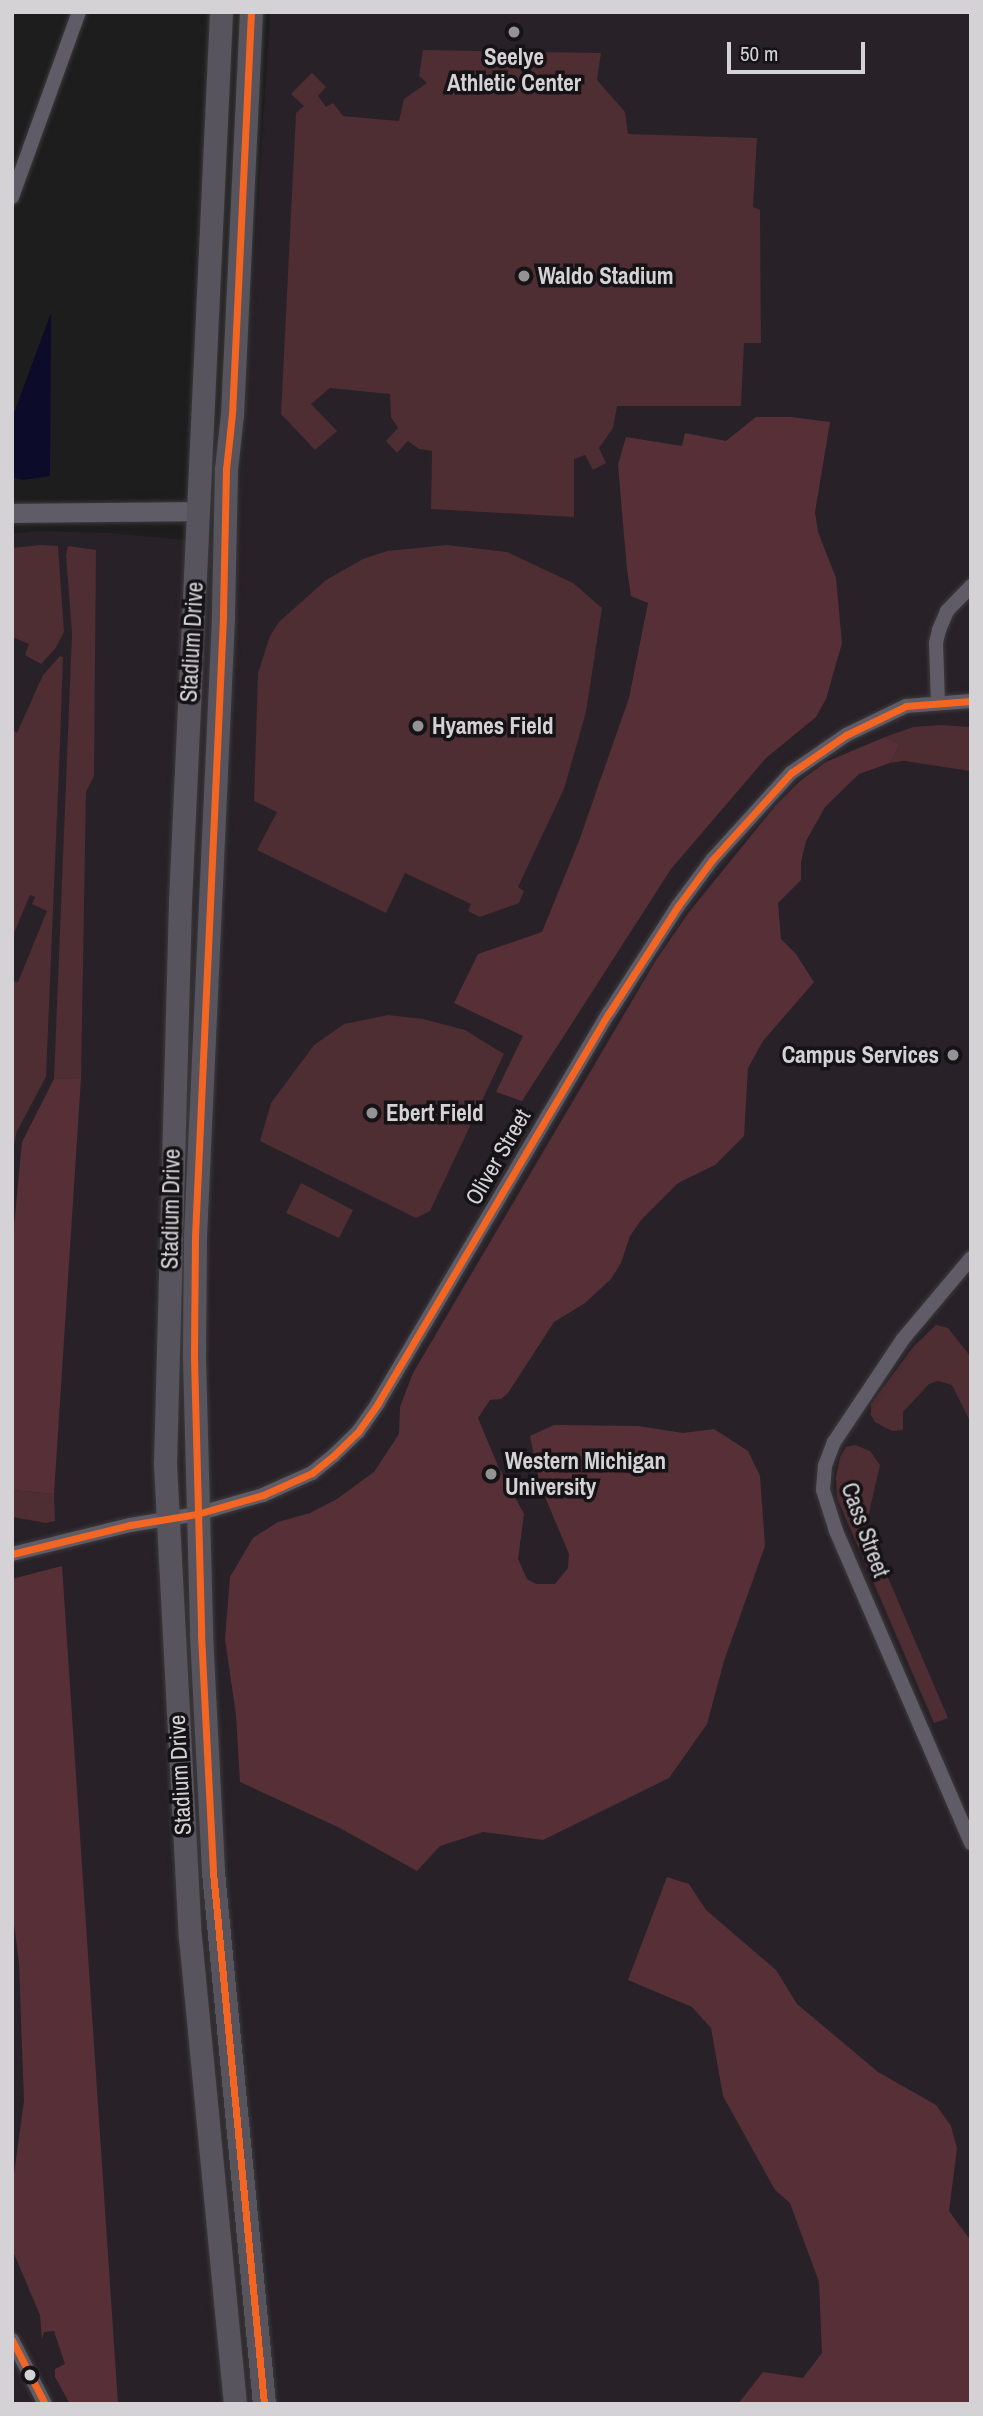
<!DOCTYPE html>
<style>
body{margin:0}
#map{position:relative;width:983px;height:2416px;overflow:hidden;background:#1e1d1e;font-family:"Archivo Narrow",sans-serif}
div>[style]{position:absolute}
.built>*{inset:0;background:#282128}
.green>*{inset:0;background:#4e2d33}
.forest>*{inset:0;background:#573037}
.water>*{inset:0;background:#0c0b2a}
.roads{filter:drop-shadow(0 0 2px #3b3a3b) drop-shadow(0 0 2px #3b3a3b)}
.minor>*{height:14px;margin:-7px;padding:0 7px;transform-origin:7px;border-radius:7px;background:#605c67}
.tertiary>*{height:19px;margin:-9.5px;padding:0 9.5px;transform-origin:9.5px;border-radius:9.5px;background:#605c67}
.primary>*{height:23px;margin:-11.5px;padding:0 11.5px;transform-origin:11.5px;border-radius:11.5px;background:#58545e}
.bus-1>*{height:7px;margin:-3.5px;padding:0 3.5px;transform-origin:3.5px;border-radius:3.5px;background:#f26522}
.dots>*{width:19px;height:19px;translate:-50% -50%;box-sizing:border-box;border:4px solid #151316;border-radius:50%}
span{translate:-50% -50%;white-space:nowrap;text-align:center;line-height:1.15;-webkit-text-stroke:7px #151316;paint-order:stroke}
.poi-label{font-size:23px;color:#d4d2d4;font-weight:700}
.left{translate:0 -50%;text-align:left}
.right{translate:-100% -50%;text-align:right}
.street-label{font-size:23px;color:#d4d2d4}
.frame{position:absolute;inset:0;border:14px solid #d4d2d4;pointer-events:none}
.scale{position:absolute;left:727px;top:42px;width:138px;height:32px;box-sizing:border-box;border:4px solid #d4d2d4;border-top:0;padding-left:9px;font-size:21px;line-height:24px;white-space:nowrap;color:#d4d2d4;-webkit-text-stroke:5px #151316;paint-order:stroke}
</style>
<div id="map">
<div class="built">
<div style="clip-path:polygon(270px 12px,971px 12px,971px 2404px,12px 2404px,12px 534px,37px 531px,111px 533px,237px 545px)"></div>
</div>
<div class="green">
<div style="clip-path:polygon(423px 50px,601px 53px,597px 80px,625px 112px,628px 134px,757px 138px,753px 207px,760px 210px,761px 343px,744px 343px,741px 406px,617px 406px,613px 428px,599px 448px,606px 463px,593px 470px,585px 455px,574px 459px,574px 517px,431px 509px,432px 451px,419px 449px,408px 441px,397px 453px,386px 441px,398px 428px,391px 417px,390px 394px,330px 388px,311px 404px,337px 431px,315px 450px,281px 414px,296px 113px,304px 106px,291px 94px,312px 73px,326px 87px,318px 96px,326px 107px,333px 103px,343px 116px,399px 121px,404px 99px,427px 83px,419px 76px)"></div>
<div style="clip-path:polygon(41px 545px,58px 546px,64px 632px,55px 649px,41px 664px,25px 655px,29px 644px,12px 637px,12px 548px)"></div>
<div style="clip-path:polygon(447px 545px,507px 552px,573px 583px,602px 608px,586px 712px,564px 789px,518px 887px,524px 891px,519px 903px,480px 917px,468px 911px,471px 904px,405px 873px,386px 913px,257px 850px,277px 812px,254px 801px,258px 673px,270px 636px,279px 622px,326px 580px,363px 559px,387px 551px)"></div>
<div style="clip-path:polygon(68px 546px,96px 550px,94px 776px,86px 792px,81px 1078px,54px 1079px,72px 634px,66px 555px)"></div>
<div style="clip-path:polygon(60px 656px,63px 657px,60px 744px,46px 1077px,17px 1131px,12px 1154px,12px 981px,18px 982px,47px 911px,32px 904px,35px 897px,30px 895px,12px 938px,12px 729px,17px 733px,43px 675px)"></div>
<div style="clip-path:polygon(941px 725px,971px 727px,971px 771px,904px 761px,890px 763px,900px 744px,885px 737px,913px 727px)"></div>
<div style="clip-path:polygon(388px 1015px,423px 1019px,465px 1030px,504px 1054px,430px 1211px,416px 1218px,260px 1141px,271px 1103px,314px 1045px,344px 1024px)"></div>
<div style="clip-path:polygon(301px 1183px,353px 1210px,339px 1238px,286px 1213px)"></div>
<div style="clip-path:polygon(936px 1325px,948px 1328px,971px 1357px,971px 1423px,952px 1385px,938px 1381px,929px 1384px,903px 1412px,903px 1430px,893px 1431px,884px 1427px,875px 1422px,871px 1415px,871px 1404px,913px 1347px)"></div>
<div style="clip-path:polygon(855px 1445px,870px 1451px,880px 1465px,866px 1526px,948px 1718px,934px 1723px,837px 1498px,836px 1477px,840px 1457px,846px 1447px)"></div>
<div style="clip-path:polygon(13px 1490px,54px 1494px,55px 1521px,46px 1523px,12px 1517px)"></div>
</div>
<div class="forest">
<div style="clip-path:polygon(756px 417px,791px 417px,830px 422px,815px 512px,818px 532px,836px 578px,842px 643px,826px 699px,816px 717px,766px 758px,671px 869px,522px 1101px,496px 1092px,523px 1036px,454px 1003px,478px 954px,542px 932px,579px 841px,629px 698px,648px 603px,631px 596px,627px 569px,618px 465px,626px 437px,682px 446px,685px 433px,726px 441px)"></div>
<div style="clip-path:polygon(885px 737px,900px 744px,890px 763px,859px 774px,825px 807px,806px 841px,801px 862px,801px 880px,778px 903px,781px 939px,796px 954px,814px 982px,763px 1041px,748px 1068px,744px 1136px,715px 1165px,678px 1183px,642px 1219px,630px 1236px,621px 1263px,611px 1279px,585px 1303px,554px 1322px,508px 1393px,501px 1399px,490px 1400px,478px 1418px,498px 1466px,524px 1514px,518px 1559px,527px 1579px,536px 1584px,555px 1584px,568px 1568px,569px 1554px,540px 1485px,530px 1436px,554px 1425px,638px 1426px,683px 1433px,714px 1429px,748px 1451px,760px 1476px,765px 1546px,724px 1661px,707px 1724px,669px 1778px,543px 1840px,483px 1832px,440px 1846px,417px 1871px,338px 1827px,240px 1782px,236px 1715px,225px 1639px,230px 1577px,253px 1538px,278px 1522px,310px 1513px,337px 1499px,374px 1472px,399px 1434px,400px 1407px,413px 1373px,656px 960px,689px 912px,776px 805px,800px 781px,826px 762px)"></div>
<div style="clip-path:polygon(81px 1078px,54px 1494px,13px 1490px,12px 1494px,12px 1247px,22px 1142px,54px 1079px)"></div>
<div style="clip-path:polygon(62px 1566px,118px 2404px,70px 2404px,55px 2377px,55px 2369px,65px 2364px,54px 2331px,44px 2332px,42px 2339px,40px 2315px,12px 2249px,12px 2188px,24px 2101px,19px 1963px,12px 1908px,12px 1579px)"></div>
<div style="clip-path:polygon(667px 1877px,689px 1884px,706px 1910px,776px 1970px,797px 2004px,878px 2072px,936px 2105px,951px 2126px,957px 2148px,949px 2211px,971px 2241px,971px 2404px,738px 2404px,763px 2372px,803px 2378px,822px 2353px,819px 2282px,790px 2203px,775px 2190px,723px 2096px,711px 2028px,692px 2007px,628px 1980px)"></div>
</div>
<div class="water">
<div style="clip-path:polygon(51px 313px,50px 476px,23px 480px,12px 477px,12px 418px)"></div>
</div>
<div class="roads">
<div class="minor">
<div style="left:12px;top:197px;width:197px;rotate:-70.1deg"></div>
<div style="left:938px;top:703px;width:60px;rotate:-91.9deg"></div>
<div style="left:936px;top:643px;width:13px;rotate:-77deg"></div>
<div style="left:939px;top:630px;width:21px;rotate:-67deg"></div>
<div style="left:947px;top:611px;width:35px;rotate:-46deg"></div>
<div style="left:971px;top:1258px;width:106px;rotate:130deg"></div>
<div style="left:903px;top:1339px;width:124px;rotate:123.8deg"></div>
<div style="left:834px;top:1442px;width:26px;rotate:111deg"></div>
<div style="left:825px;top:1466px;width:24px;rotate:95deg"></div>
<div style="left:823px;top:1490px;width:43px;rotate:72.4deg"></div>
<div style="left:836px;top:1531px;width:340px;rotate:66.6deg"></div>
<div style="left:12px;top:1554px;width:122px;rotate:-13.8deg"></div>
<div style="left:130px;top:1525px;width:68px;rotate:-9.3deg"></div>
<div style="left:197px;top:1514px;width:69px;rotate:-16.1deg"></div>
<div style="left:263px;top:1495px;width:54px;rotate:-24.2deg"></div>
<div style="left:312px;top:1473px;width:28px;rotate:-39deg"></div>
<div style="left:334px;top:1455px;width:33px;rotate:-44deg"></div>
<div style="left:358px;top:1432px;width:35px;rotate:-55deg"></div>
<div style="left:378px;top:1403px;width:453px;rotate:-59.4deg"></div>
<div style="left:609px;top:1013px;width:127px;rotate:-57.2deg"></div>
<div style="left:678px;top:906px;width:57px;rotate:-53.5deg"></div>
<div style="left:712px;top:860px;width:118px;rotate:-47.8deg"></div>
<div style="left:791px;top:773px;width:67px;rotate:-34.6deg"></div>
<div style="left:846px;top:735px;width:67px;rotate:-25.8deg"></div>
<div style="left:906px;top:706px;width:65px;rotate:-4.4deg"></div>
<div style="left:12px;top:2340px;width:72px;rotate:62.7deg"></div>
</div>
<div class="tertiary">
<div style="left:12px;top:513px;width:187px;rotate:-0.6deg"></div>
</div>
<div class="primary">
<div style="left:221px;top:12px;width:891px;rotate:92.64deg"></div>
<div style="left:180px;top:902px;width:562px;rotate:91.53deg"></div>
<div style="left:165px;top:1464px;width:474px;rotate:87deg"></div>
<div style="left:190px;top:1937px;width:469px;rotate:84.5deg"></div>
<div style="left:251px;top:12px;width:402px;rotate:92.7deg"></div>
<div style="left:232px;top:414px;width:55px;rotate:96.2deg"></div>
<div style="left:226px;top:469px;width:148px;rotate:91.2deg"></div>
<div style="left:223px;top:617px;width:621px;rotate:92.59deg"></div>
<div style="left:195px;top:1237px;width:121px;rotate:90.5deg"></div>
<div style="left:194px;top:1358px;width:276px;rotate:88.5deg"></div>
<div style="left:201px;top:1634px;width:238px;rotate:87.1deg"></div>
<div style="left:213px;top:1872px;width:534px;rotate:84.52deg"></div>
</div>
</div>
<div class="bus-1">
<div style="left:251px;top:12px;width:402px;rotate:92.7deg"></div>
<div style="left:232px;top:414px;width:55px;rotate:96.2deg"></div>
<div style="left:226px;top:469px;width:148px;rotate:91.2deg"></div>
<div style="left:223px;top:617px;width:621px;rotate:92.59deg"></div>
<div style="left:195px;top:1237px;width:121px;rotate:90.5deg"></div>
<div style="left:194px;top:1358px;width:276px;rotate:88.5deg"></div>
<div style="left:201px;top:1634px;width:238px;rotate:87.1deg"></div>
<div style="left:213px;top:1872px;width:534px;rotate:84.52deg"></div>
<div style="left:12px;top:1554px;width:122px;rotate:-13.8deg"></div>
<div style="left:130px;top:1525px;width:68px;rotate:-9.3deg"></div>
<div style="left:197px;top:1514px;width:69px;rotate:-16.1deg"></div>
<div style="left:263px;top:1495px;width:54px;rotate:-24.2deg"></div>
<div style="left:312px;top:1473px;width:28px;rotate:-39deg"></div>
<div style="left:334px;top:1455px;width:33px;rotate:-44deg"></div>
<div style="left:358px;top:1432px;width:35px;rotate:-55deg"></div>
<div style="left:378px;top:1403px;width:453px;rotate:-59.4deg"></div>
<div style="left:609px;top:1013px;width:127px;rotate:-57.2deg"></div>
<div style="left:678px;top:906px;width:57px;rotate:-53.5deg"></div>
<div style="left:712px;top:860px;width:118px;rotate:-47.8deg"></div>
<div style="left:791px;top:773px;width:67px;rotate:-34.6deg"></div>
<div style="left:846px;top:735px;width:67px;rotate:-25.8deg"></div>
<div style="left:906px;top:706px;width:65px;rotate:-4.4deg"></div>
<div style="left:12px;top:2340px;width:72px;rotate:62.7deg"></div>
</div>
<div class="dots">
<div style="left:514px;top:32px;background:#949394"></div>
<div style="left:524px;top:276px;background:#949394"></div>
<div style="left:418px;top:726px;background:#949394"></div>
<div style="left:953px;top:1055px;background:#949394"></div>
<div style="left:372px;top:1113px;background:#949394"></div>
<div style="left:491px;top:1474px;background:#949394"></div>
<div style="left:30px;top:2375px;background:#d4d2d4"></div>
</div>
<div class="poi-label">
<span style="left:514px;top:70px">Seelye<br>Athletic Center</span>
<span class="left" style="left:538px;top:276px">Waldo Stadium</span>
<span class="left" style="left:432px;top:726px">Hyames Field</span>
<span class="right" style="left:939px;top:1055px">Campus Services</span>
<span class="left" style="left:386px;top:1113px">Ebert Field</span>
<span class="left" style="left:505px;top:1474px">Western Michigan<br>University</span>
</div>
<div class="street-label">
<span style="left:192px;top:642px;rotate:-87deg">Stadium Drive</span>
<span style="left:498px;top:1157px;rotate:-60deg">Oliver Street</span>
<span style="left:171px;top:1209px;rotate:-89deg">Stadium Drive</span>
<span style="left:865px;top:1530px;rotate:70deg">Cass Street</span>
<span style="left:180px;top:1775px;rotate:-93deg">Stadium Drive</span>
</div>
<div class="frame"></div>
<div class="scale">50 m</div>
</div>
